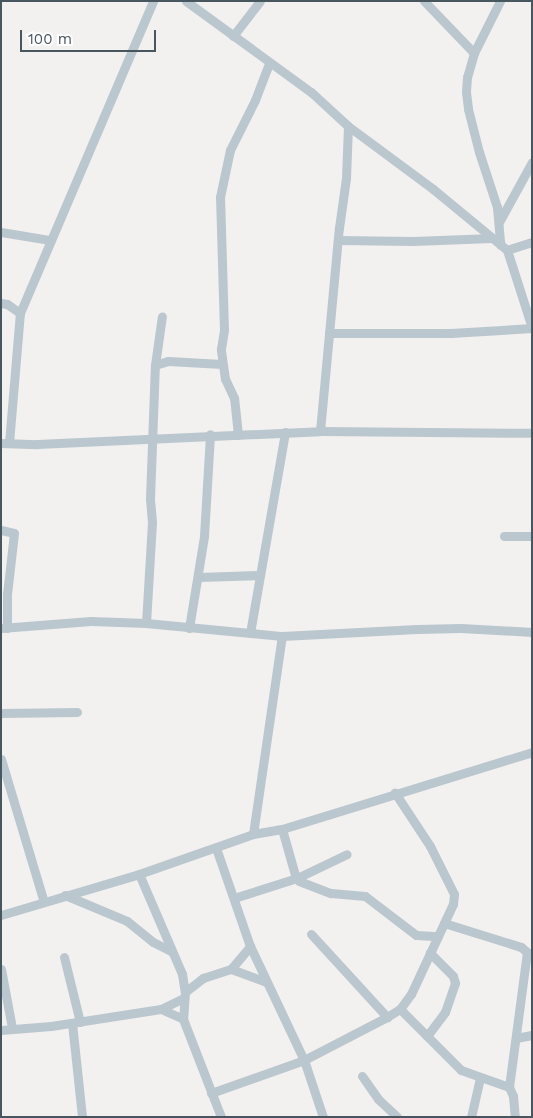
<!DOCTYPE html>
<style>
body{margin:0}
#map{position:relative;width:533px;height:1118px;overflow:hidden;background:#f3f0f0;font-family:"Work Sans",sans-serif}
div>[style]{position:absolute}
.minor>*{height:9px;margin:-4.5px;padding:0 4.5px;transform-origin:4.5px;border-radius:4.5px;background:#bbc7ce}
span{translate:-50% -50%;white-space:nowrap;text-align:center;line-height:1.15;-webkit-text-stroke:5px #fff;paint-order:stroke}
.frame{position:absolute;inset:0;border:2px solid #47565f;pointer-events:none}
.scale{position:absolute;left:20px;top:30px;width:136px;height:22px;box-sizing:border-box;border:2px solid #47565f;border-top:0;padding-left:6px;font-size:15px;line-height:18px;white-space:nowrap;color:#47565f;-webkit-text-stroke:4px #fff;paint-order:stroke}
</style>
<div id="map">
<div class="minor">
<div style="left:186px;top:1px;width:155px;rotate:36.1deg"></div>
<div style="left:311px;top:92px;width:50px;rotate:42.6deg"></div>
<div style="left:348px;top:126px;width:106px;rotate:36.5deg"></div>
<div style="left:433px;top:189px;width:96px;rotate:39.5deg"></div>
<div style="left:507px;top:250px;width:82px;rotate:72.2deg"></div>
<div style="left:424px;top:1px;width:72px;rotate:46.1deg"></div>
<div style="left:500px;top:1px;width:58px;rotate:116.6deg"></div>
<div style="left:474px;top:53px;width:25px;rotate:106deg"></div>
<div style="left:467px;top:77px;width:15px;rotate:94deg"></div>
<div style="left:466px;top:92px;width:17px;rotate:83deg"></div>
<div style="left:468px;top:109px;width:44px;rotate:75.7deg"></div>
<div style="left:479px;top:152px;width:58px;rotate:71.9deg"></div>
<div style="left:497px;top:207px;width:38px;rotate:85deg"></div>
<div style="left:233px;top:36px;width:44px;rotate:-52.4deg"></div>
<div style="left:499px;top:222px;width:68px;rotate:-61.2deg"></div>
<div style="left:1px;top:232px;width:50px;rotate:9.3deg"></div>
<div style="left:338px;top:240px;width:75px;rotate:0.8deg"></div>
<div style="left:413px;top:241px;width:79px;rotate:-2.2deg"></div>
<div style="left:507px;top:250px;width:26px;rotate:-18deg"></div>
<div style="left:1px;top:303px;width:6px;rotate:9deg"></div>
<div style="left:7px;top:304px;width:16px;rotate:35deg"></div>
<div style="left:329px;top:333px;width:122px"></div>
<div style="left:451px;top:333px;width:81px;rotate:-3.5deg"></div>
<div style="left:155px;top:365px;width:14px;rotate:-17deg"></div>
<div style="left:168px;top:361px;width:54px;rotate:3.2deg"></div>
<div style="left:320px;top:431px;width:204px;rotate:-84.7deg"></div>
<div style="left:339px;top:228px;width:50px;rotate:-82deg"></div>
<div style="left:346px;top:178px;width:52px;rotate:-87.8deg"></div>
<div style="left:238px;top:435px;width:37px;rotate:-96deg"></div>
<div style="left:234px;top:398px;width:21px;rotate:-115deg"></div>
<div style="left:225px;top:379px;width:30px;rotate:-98deg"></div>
<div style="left:221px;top:349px;width:19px;rotate:-81deg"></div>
<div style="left:224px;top:330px;width:133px;rotate:-91.7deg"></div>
<div style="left:220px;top:197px;width:48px;rotate:-78deg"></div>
<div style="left:230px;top:150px;width:56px;rotate:-63.4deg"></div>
<div style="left:255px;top:100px;width:40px;rotate:-69deg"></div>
<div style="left:1px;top:443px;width:36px;rotate:2deg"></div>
<div style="left:37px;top:444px;width:283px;rotate:-2.6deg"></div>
<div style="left:320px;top:431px;width:212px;rotate:0.5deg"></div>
<div style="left:9px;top:443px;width:130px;rotate:-85.2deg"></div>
<div style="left:20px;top:313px;width:339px;rotate:-66.9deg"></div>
<div style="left:1px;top:530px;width:13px;rotate:13deg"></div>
<div style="left:14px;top:533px;width:61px;rotate:96.5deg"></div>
<div style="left:7px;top:594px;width:34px;rotate:90deg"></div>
<div style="left:504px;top:536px;width:28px"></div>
<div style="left:199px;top:577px;width:61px;rotate:-1.9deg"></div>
<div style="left:146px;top:623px;width:101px;rotate:-86.6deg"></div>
<div style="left:152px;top:522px;width:23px;rotate:-95deg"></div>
<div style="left:150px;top:499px;width:134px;rotate:-87.9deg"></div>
<div style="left:155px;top:365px;width:49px;rotate:-81.9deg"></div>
<div style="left:1px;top:628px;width:90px;rotate:-4.4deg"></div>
<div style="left:91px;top:621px;width:55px;rotate:2.1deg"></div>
<div style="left:146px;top:623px;width:137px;rotate:5.5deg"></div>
<div style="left:282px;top:636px;width:135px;rotate:-3deg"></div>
<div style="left:417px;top:629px;width:44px;rotate:-1.3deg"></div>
<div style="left:461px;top:628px;width:71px;rotate:3.2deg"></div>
<div style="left:189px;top:628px;width:93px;rotate:-80.7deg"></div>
<div style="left:204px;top:536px;width:102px;rotate:-86.6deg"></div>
<div style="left:250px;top:633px;width:204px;rotate:-80.1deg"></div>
<div style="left:1px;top:713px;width:76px;rotate:-0.8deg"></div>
<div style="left:1px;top:759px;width:149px;rotate:73.3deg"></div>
<div style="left:282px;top:829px;width:48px;rotate:74.2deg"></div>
<div style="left:295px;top:875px;width:7px;rotate:56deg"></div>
<div style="left:299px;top:881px;width:34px;rotate:21deg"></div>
<div style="left:331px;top:893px;width:34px;rotate:5deg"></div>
<div style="left:365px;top:896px;width:64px;rotate:37.4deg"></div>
<div style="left:416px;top:935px;width:22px;rotate:3deg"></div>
<div style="left:253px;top:834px;width:200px;rotate:-81.7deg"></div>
<div style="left:216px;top:848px;width:104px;rotate:70.9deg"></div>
<div style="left:250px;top:946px;width:126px;rotate:64.7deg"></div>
<div style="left:304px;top:1060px;width:60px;rotate:71.6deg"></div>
<div style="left:139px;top:874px;width:109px;rotate:66.7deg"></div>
<div style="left:182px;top:974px;width:18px;rotate:81deg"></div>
<div style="left:185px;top:992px;width:27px;rotate:94deg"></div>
<div style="left:183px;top:1019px;width:105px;rotate:68.8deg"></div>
<div style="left:65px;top:895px;width:67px;rotate:22.8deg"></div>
<div style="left:127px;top:921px;width:33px;rotate:39deg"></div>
<div style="left:153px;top:942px;width:20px;rotate:27deg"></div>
<div style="left:234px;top:898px;width:66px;rotate:-17.6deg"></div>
<div style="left:297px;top:878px;width:55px;rotate:-25.6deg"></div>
<div style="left:1px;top:915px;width:144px;rotate:-16.5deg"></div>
<div style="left:139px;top:874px;width:121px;rotate:-19.3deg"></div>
<div style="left:253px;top:834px;width:29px;rotate:-10deg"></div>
<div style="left:282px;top:829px;width:262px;rotate:-17.1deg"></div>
<div style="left:444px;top:923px;width:81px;rotate:17.3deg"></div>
<div style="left:521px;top:947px;width:8px;rotate:40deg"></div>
<div style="left:527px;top:952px;width:136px;rotate:97.6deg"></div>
<div style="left:509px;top:1087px;width:10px;rotate:66deg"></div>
<div style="left:513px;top:1096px;width:21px;rotate:85deg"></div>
<div style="left:311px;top:934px;width:113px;rotate:47.5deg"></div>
<div style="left:64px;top:957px;width:67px;rotate:76.2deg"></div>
<div style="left:1px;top:969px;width:60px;rotate:79.4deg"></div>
<div style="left:231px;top:969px;width:37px;rotate:20deg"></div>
<div style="left:185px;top:992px;width:23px;rotate:-38deg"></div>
<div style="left:203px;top:978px;width:29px;rotate:-18deg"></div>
<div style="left:231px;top:969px;width:30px;rotate:-50deg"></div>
<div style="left:161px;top:1009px;width:24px;rotate:24deg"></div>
<div style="left:400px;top:1009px;width:86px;rotate:45deg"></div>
<div style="left:461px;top:1070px;width:51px;rotate:19.5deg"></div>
<div style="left:72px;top:1023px;width:95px;rotate:83.9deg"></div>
<div style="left:1px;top:1030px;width:50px;rotate:-4.6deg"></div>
<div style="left:51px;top:1026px;width:111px;rotate:-8.8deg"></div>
<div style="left:161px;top:1009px;width:25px;rotate:-26deg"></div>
<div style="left:427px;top:1036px;width:30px;rotate:-53deg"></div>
<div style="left:445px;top:1012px;width:31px;rotate:-71deg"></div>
<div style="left:455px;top:983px;width:7px;rotate:-106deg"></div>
<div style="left:453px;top:976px;width:33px;rotate:-135deg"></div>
<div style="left:516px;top:1038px;width:16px;rotate:-11deg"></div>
<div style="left:362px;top:1076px;width:28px;rotate:55deg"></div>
<div style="left:378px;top:1099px;width:26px;rotate:43deg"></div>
<div style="left:211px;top:1093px;width:99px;rotate:-19.5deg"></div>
<div style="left:304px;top:1060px;width:93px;rotate:-27.4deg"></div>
<div style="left:387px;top:1017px;width:15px;rotate:-32deg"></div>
<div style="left:400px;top:1009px;width:19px;rotate:-54deg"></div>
<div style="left:411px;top:994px;width:99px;rotate:-65deg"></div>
<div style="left:453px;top:904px;width:10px;rotate:-84deg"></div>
<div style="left:454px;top:894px;width:54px;rotate:-116.6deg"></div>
<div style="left:430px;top:846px;width:64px;rotate:-123.4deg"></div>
<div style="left:471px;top:1117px;width:39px;rotate:-77deg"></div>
</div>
<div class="frame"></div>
<div class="scale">100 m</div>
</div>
